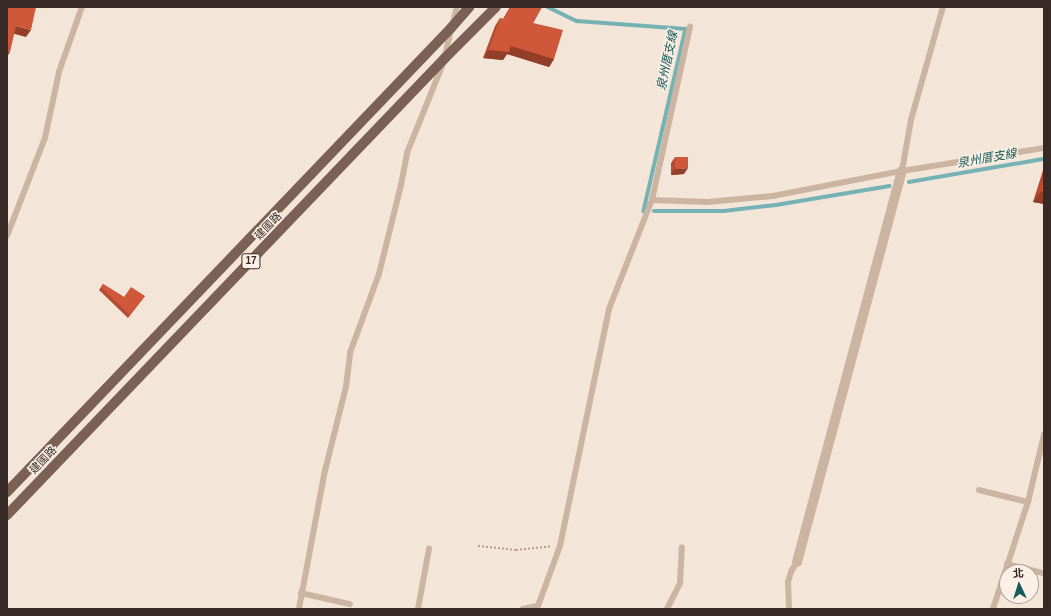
<!DOCTYPE html>
<meta charset="utf-8">
<style>
body{margin:0}
#map{position:relative;width:1051px;height:616px;overflow:hidden;background:#f3e5d8;font-family:Arial,"Noto Sans TC",sans-serif}
div>[style]{position:absolute}
.stream>*{height:3.5px;margin:-1.75px;padding:0 1.75px;transform-origin:1.75px;border-radius:1.75px;background:#75b2b3}
.path>*{height:2px;margin-top:-1px;transform-origin:0;background:repeating-linear-gradient(90deg,#b89e8d 0 2px,transparent 0 4px)}
.service>*{height:5.5px;margin:-2.75px;padding:0 2.75px;transform-origin:2.75px;border-radius:2.75px;background:#ccb4a3}
.minor>*{height:10px;margin:-5px;padding:0 5px;transform-origin:5px;border-radius:5px;background:#ccb4a3}
.primary>*{height:10px;margin:-5px;padding:0 5px;transform-origin:5px;border-radius:5px;background:#7a6055}
.wall>*{inset:0;background:#b34c32}
.shaded-wall>*{inset:0;background:#923e29}
.building>*{inset:0;background:#d0583a}
span{translate:-50% -50%;white-space:nowrap;text-align:center;line-height:1.15;-webkit-text-stroke:3px #fbf0e5;paint-order:stroke}
.shield-label span{padding:1px 3px;background:#fbf0e5;border:1px solid;border-radius:3px;-webkit-text-stroke-width:0}
.shield-label{font-size:10px;color:#372a26;font-weight:700}
.street-label{font-size:11px;color:#372a26}
.water-label{font-size:12px;color:#18595b;font-style:italic}
.frame{position:absolute;inset:0;border:8px solid #372a26;pointer-events:none}
.north{position:absolute;left:999px;top:564px;width:40px;height:40px;box-sizing:border-box;background:#fbf0e5;border:1px solid #ada199;border-radius:50%;rotate:356deg;font-size:11px;font-weight:700;line-height:16px;text-align:center;color:#372a26}
.north::after{content:'';display:block;margin:auto;width:14px;height:18px;background:#18595b;clip-path:polygon(50% 0,100% 100%,50% 72%,0 100%)}
</style>
<div id="map">
<div class="stream">
<div style="left:548px;top:7px;width:32px;rotate:26deg"></div>
<div style="left:577px;top:21px;width:109px;rotate:4.2deg"></div>
<div style="left:686px;top:29px;width:187px;rotate:103deg"></div>
<div style="left:909px;top:182px;width:137px;rotate:-9.7deg"></div>
<div style="left:654px;top:211px;width:70px"></div>
<div style="left:724px;top:211px;width:52px;rotate:-6.6deg"></div>
<div style="left:776px;top:205px;width:115px;rotate:-9.5deg"></div>
</div>
<div class="path">
<div style="left:478px;top:546px;width:38px;rotate:6deg"></div>
<div style="left:516px;top:550px;width:36px;rotate:-6deg"></div>
</div>
<div class="service">
<div style="left:453px;top:23px;width:16px;rotate:-76deg"></div>
<div style="left:445px;top:56px;width:26px;rotate:-77deg"></div>
<div style="left:902px;top:171px;width:52px;rotate:-80deg"></div>
<div style="left:911px;top:120px;width:117px;rotate:-74.2deg"></div>
<div style="left:652px;top:200px;width:56px;rotate:2deg"></div>
<div style="left:708px;top:202px;width:65px;rotate:-5.3deg"></div>
<div style="left:773px;top:196px;width:131px;rotate:-11deg"></div>
<div style="left:902px;top:171px;width:144px;rotate:-9.2deg"></div>
<div style="left:7px;top:236px;width:105px;rotate:-68.8deg"></div>
<div style="left:45px;top:138px;width:67px;rotate:-78deg"></div>
<div style="left:59px;top:72px;width:69px;rotate:-70.5deg"></div>
<div style="left:979px;top:490px;width:50px;rotate:13.8deg"></div>
<div style="left:1007px;top:564px;width:38px;rotate:14deg"></div>
<div style="left:301px;top:593px;width:50px;rotate:12.7deg"></div>
<div style="left:299px;top:609px;width:136px;rotate:-79.4deg"></div>
<div style="left:324px;top:475px;width:91px;rotate:-76deg"></div>
<div style="left:346px;top:387px;width:34px;rotate:-83deg"></div>
<div style="left:350px;top:353px;width:84px;rotate:-69.8deg"></div>
<div style="left:379px;top:274px;width:92px;rotate:-76.1deg"></div>
<div style="left:401px;top:185px;width:33px;rotate:-79deg"></div>
<div style="left:407px;top:153px;width:96px;rotate:-68deg"></div>
<div style="left:418px;top:609px;width:61px;rotate:-79.6deg"></div>
<div style="left:523px;top:609px;width:14px;rotate:-12deg"></div>
<div style="left:537px;top:609px;width:67px;rotate:-69.9deg"></div>
<div style="left:560px;top:546px;width:242px;rotate:-78.3deg"></div>
<div style="left:609px;top:309px;width:117px;rotate:-68.5deg"></div>
<div style="left:652px;top:200px;width:177px;rotate:-77.6deg"></div>
<div style="left:667px;top:609px;width:29px;rotate:-63deg"></div>
<div style="left:680px;top:583px;width:35px;rotate:-87deg"></div>
<div style="left:789px;top:609px;width:27px;rotate:-92deg"></div>
<div style="left:788px;top:582px;width:10px;rotate:-73deg"></div>
<div style="left:791px;top:572px;width:12px;rotate:-59deg"></div>
<div style="left:993px;top:609px;width:113px;rotate:-71.9deg"></div>
<div style="left:1028px;top:502px;width:69px;rotate:-76.6deg"></div>
</div>
<div class="minor">
<div style="left:797px;top:562px;width:405px;rotate:-75deg"></div>
</div>
<div class="primary">
<div style="left:7px;top:492px;width:642px;rotate:-46.26deg"></div>
<div style="left:451px;top:28px;width:28px;rotate:-49deg"></div>
<div style="left:7px;top:515px;width:633px;rotate:-46.22deg"></div>
<div style="left:445px;top:58px;width:72px;rotate:-45deg"></div>
</div>
<div class="wall">
<div style="clip-path:polygon(510px 7px,542px 7px,533px 23px,554px 59px,549px 67px,507px 54px,503px 60px,483px 58px,495px 26px,500px 18px,503px 19px)"></div>
<div style="clip-path:polygon(675px 157px,684px 174px,671px 175px,671px 163px)"></div>
<div style="clip-path:polygon(1044px 167px,1044px 204px,1033px 202px)"></div>
<div style="clip-path:polygon(103px 284px,124px 297px,145px 296px,128px 318px,99px 290px)"></div>
</div>
<div class="shaded-wall">
<div style="clip-path:polygon(16px 26px,31px 30px,26px 37px,11px 33px)"></div>
<div style="clip-path:polygon(511px 46px,554px 59px,549px 67px,507px 54px,503px 60px,483px 58px,489px 50px)"></div>
<div style="clip-path:polygon(7px 51px,10px 52px,7px 57px)"></div>
<div style="clip-path:polygon(688px 168px,684px 174px,671px 175px,675px 169px)"></div>
<div style="clip-path:polygon(1041px 191px,1044px 192px,1044px 204px,1033px 202px)"></div>
</div>
<div class="building">
<div style="clip-path:polygon(7px 7px,36px 7px,31px 30px,16px 26px,10px 52px,7px 51px)"></div>
<div style="clip-path:polygon(511px 7px,542px 7px,533px 23px,563px 30px,554px 59px,511px 46px,509px 52px,489px 50px,500px 18px,504px 19px)"></div>
<div style="clip-path:polygon(675px 157px,688px 157px,688px 168px,675px 169px)"></div>
<div style="clip-path:polygon(1044px 181px,1044px 192px,1041px 191px)"></div>
<div style="clip-path:polygon(103px 284px,124px 297px,131px 287px,145px 296px,130px 315px,101px 287px)"></div>
</div>
<div class="shield-label">
<span style="left:251px;top:261px">17</span>
</div>
<div class="street-label">
<span style="left:268px;top:226px;rotate:-46deg">建國路</span>
<span style="left:43px;top:460px;rotate:-46deg">建國路</span>
</div>
<div class="water-label">
<span style="left:668px;top:61px;rotate:-78deg">泉州厝支線</span>
<span style="left:987px;top:159px;rotate:-10deg">泉州厝支線</span>
</div>
<div class="frame"></div>
<div class="north">北</div>
</div>
